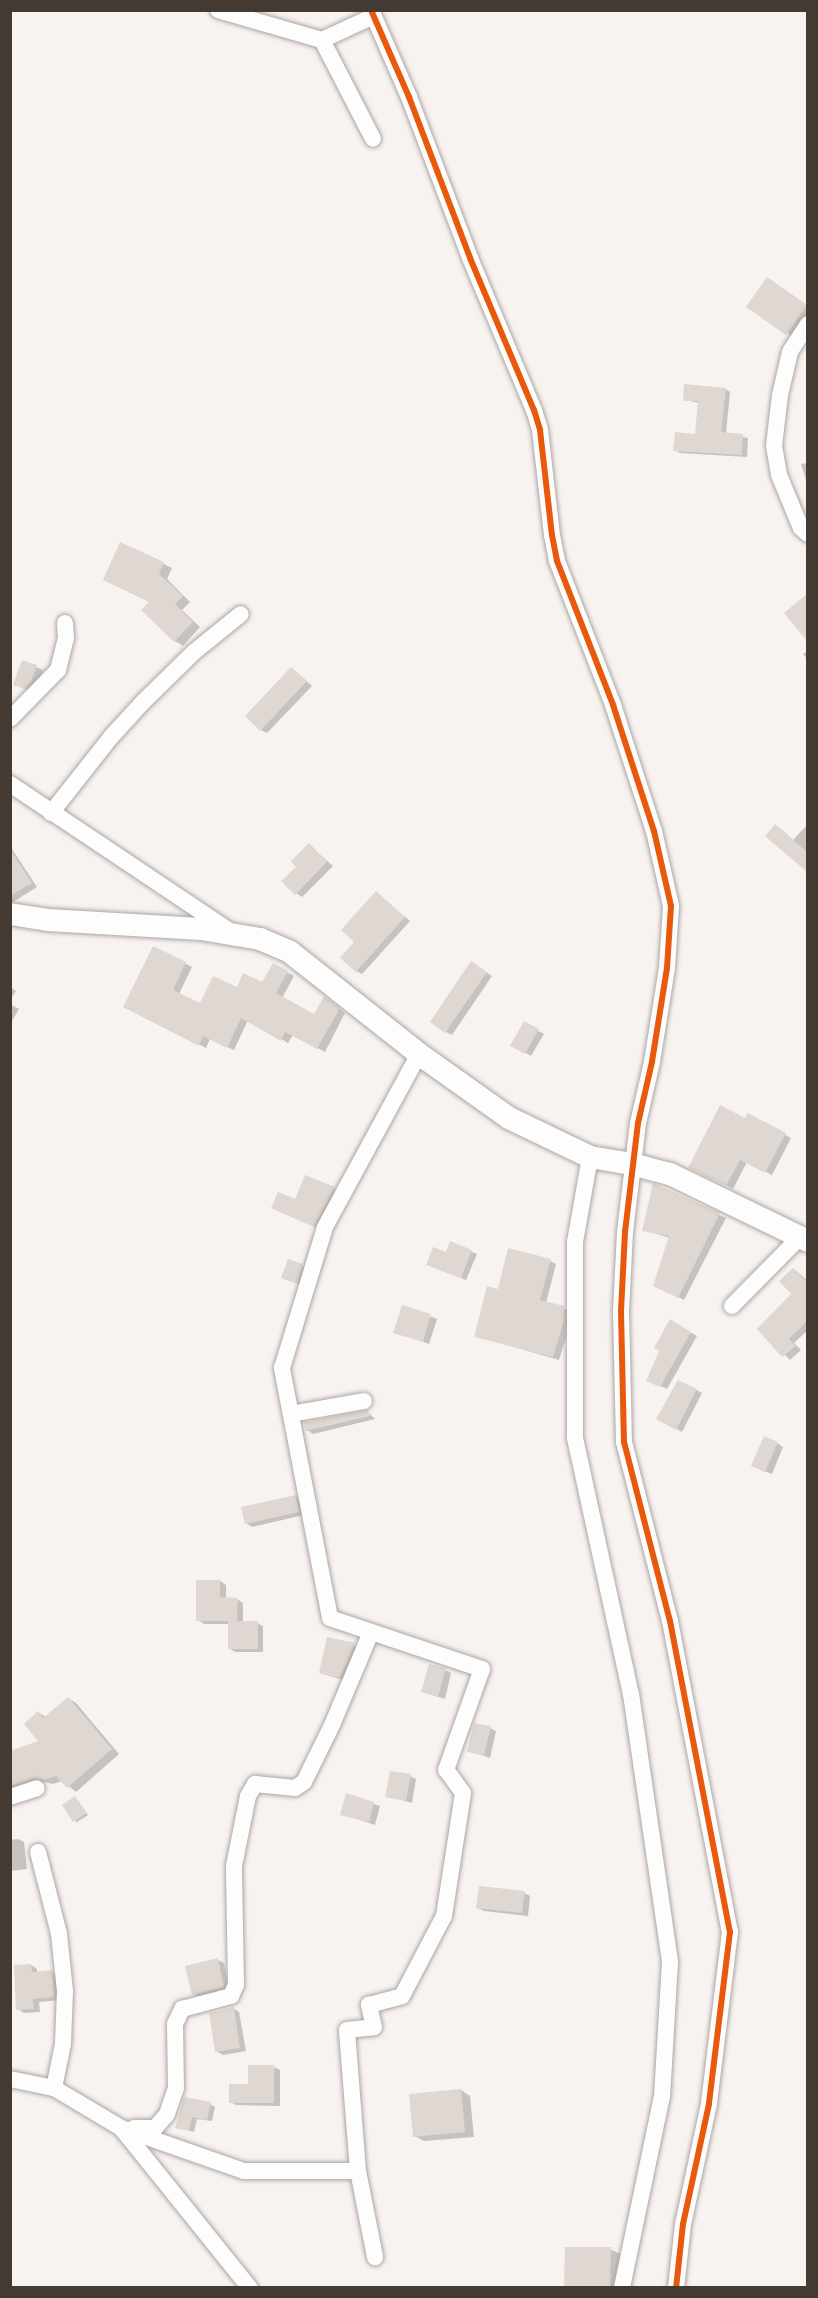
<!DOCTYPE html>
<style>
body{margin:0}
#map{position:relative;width:818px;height:2298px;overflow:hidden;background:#f8f3f0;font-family:"IBM Plex Sans",sans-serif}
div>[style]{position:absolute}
.shadow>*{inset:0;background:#0003}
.building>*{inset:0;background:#ded7d2}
.roads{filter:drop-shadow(0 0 2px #aca6a2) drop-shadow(0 0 2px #aca6a2)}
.street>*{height:16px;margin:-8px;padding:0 8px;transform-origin:8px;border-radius:8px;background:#fefdfd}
.secondary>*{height:22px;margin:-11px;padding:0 11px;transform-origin:11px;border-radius:11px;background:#fefdfd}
.cycleway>*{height:6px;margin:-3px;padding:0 3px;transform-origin:3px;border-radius:3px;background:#e8590c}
span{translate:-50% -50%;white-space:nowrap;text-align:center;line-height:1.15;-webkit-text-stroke:6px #fff;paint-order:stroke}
.frame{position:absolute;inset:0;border:12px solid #433a34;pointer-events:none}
</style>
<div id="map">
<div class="shadow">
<div style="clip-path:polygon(773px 282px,808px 306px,808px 315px,793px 337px,749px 307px)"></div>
<div style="clip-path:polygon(725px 389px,730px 392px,726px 434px,748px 438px,747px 457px,680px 453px,675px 450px,696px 435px,699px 403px,685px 400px)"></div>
<div style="clip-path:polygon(808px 463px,808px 487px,801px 464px)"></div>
<div style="clip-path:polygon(121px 544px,172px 568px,167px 579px,190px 602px,182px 610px,200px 627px,183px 646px,175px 641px)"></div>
<div style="clip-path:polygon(808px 651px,808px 660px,803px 654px)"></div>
<div style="clip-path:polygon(23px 662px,43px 670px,37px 686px,32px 691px,21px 687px)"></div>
<div style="clip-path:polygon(292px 668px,312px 686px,267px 733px,261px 730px)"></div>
<div style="clip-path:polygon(808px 824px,808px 870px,767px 836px,781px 829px,793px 840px)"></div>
<div style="clip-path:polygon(309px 845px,333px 866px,302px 897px,296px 893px,299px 867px)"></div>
<div style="clip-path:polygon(10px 846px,37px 887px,13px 902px,10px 901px)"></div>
<div style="clip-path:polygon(376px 893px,410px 921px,362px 974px,356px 971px,356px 942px)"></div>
<div style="clip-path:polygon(154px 948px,192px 967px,179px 994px,201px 1005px,238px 989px,263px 984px,274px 965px,294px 976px,282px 998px,315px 1017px,331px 1002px,345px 1013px,325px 1052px,293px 1035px,288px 1043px,248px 1020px,234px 1050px,210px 1039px,206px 1048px,132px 1010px)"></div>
<div style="clip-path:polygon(478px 967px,492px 976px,452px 1035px,446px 1032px)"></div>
<div style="clip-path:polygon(10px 987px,16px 991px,10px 1000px)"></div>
<div style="clip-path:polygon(10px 1004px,19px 1009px,12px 1021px,10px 1020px)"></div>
<div style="clip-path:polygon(524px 1023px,544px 1034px,531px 1056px,512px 1045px)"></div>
<div style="clip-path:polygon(748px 1115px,791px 1138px,772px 1175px,747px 1162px,733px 1189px,696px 1170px)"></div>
<div style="clip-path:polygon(654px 1186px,726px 1218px,684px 1300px,661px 1289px,670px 1238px,644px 1230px)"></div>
<div style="clip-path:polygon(334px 1189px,340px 1192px,321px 1229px,278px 1211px,296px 1201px)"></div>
<div style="clip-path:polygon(451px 1243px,477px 1254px,466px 1280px,433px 1267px,447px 1254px)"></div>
<div style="clip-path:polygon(550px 1261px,556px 1264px,546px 1303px,570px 1311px,570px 1325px,559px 1360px,476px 1336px,499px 1291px)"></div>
<div style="clip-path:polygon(302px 1266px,308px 1269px,303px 1286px,283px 1278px)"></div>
<div style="clip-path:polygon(794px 1269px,808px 1281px,808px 1330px,794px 1343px,801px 1350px,790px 1360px,759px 1329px,793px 1294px)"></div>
<div style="clip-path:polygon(402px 1306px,437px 1319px,429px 1344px,395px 1332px)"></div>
<div style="clip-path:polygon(670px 1321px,697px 1336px,667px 1389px,654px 1383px)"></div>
<div style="clip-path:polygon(696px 1390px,702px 1393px,682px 1432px,658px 1419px)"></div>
<div style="clip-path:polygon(368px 1412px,375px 1419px,313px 1434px,307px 1430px)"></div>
<div style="clip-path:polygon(777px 1443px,783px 1447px,772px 1474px,759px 1469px)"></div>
<div style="clip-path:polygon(295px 1496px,302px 1500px,304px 1515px,252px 1527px,246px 1523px)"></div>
<div style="clip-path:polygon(220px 1581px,226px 1585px,226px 1599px,237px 1599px,243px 1603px,243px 1623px,257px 1623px,263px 1626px,263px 1652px,235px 1652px,229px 1648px,229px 1624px,204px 1624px,198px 1620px)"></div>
<div style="clip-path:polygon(329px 1639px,360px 1648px,346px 1681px,320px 1673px)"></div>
<div style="clip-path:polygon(445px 1670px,451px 1673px,445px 1699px,423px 1692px)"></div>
<div style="clip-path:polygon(68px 1698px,76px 1703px,119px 1754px,76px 1792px,62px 1781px,53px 1784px,44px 1782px,15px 1791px,10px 1796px,10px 1752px,41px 1742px,39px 1713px,46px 1717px)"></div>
<div style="clip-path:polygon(490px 1728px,496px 1731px,490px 1758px,469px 1751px)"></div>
<div style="clip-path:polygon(410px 1776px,416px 1779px,412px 1803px,387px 1796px)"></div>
<div style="clip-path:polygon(347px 1795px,380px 1806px,375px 1825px,342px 1814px)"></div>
<div style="clip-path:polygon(75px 1798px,88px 1815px,77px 1822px,75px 1821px)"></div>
<div style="clip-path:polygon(18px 1839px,24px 1842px,27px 1869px,10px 1871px,10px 1840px)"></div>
<div style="clip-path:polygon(524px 1893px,530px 1896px,528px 1916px,484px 1911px,478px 1908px)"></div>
<div style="clip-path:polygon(218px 1960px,224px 1963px,229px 1990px,200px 1998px,194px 1994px)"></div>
<div style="clip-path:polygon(31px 1965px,37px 1969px,37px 1973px,52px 1972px,58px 1975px,60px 2000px,39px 2002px,40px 2012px,24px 2013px,18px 2009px)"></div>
<div style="clip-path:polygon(233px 2008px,239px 2012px,246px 2051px,223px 2055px,216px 2051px)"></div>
<div style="clip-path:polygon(274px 2067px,280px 2070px,280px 2106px,236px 2105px,230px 2102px)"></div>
<div style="clip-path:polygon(461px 2090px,470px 2096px,474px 2137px,424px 2141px,414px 2136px)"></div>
<div style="clip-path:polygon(210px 2104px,215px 2107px,212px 2121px,197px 2119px,194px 2132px,177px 2127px)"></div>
<div style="clip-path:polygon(610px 2249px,620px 2254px,619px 2288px,566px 2288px)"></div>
</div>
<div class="building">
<div style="clip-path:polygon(767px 277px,807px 305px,786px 335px,746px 307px)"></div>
<div style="clip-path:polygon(684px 384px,726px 388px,721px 432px,743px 434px,742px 455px,673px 451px,675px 432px,695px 434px,698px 401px,683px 401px)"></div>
<div style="clip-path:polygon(120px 542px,164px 562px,159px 574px,183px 596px,175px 604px,193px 622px,174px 642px,141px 610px,149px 602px,103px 580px)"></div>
<div style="clip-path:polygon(807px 594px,807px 641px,784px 613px)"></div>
<div style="clip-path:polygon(22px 660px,37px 665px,31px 682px,25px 689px,13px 685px)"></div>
<div style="clip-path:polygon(291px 667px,307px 681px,260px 731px,245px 716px)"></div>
<div style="clip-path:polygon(775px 824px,807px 852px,807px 872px,765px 836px)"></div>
<div style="clip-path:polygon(309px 843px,327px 862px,295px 895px,281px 881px,296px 867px,291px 861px)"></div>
<div style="clip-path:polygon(10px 849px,32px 883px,10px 896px)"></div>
<div style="clip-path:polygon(376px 891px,405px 917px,356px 972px,340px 958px,354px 942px,341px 930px)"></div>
<div style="clip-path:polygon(153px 946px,186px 962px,173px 990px,200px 1003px,213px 976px,237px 987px,243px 973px,262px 982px,273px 963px,288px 971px,276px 993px,314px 1014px,324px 996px,340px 1008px,317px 1049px,285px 1032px,281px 1041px,241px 1018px,227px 1048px,203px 1036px,199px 1046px,123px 1007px)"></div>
<div style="clip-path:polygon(471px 961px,487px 972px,445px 1033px,430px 1022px)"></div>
<div style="clip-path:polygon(524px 1021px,539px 1029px,525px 1054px,510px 1046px)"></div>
<div style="clip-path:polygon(720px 1105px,745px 1118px,748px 1113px,786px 1133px,765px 1173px,740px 1160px,726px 1186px,688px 1168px)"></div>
<div style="clip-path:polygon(305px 1175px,335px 1187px,314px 1227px,271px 1208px,278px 1192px,295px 1199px)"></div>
<div style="clip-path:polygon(653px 1183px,720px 1213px,678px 1298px,653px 1286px,669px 1236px,642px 1231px)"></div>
<div style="clip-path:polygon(450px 1241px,472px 1250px,461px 1278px,426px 1265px,433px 1247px,446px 1252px)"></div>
<div style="clip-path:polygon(508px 1248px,551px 1259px,540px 1300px,564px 1306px,564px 1321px,553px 1357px,474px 1337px,487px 1286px,498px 1289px)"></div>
<div style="clip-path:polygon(288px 1259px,303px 1264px,297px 1284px,281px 1278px)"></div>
<div style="clip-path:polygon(793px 1268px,805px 1280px,807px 1278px,807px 1321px,789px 1339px,796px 1346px,782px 1357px,757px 1329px,791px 1294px,779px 1281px)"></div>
<div style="clip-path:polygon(402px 1305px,431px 1314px,423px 1342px,393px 1333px)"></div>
<div style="clip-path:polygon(670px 1319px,691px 1332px,660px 1387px,646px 1381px,659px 1351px,654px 1348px)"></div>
<div style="clip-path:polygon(678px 1380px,697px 1389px,676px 1430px,656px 1419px)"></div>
<div style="clip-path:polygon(368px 1410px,370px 1416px,306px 1431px,304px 1422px)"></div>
<div style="clip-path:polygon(764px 1436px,778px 1442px,765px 1472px,751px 1466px)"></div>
<div style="clip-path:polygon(296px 1495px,299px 1512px,245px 1524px,241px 1507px)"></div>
<div style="clip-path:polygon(196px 1580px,220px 1580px,220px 1597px,238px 1598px,237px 1621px,258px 1621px,258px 1649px,228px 1649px,228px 1621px,196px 1621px)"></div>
<div style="clip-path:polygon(327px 1637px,355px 1643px,340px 1678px,319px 1673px)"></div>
<div style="clip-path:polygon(429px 1664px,446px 1668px,438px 1697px,421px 1692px)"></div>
<div style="clip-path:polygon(68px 1697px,112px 1749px,67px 1788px,56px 1776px,44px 1780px,34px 1778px,10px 1786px,10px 1751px,38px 1741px,24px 1724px,38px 1711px,43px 1718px)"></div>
<div style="clip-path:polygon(474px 1723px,491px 1726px,484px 1755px,467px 1752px)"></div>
<div style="clip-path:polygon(390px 1771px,411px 1774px,406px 1801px,385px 1797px)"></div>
<div style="clip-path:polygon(346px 1793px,374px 1802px,369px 1822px,340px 1815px)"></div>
<div style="clip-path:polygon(75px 1796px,87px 1813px,73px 1822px,62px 1805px)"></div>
<div style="clip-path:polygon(479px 1886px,525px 1891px,522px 1913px,476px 1908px)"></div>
<div style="clip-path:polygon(218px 1958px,224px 1987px,192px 1995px,185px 1966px)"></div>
<div style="clip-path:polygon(31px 1964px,32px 1972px,52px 1970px,54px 1997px,33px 1999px,34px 2009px,16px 2010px,14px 1965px)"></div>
<div style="clip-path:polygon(234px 2007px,240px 2048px,215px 2052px,209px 2013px)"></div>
<div style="clip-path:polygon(248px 2065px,274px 2065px,274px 2103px,229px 2103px,229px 2084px,248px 2084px)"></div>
<div style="clip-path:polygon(461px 2089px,465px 2132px,413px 2137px,409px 2094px)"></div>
<div style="clip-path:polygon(184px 2097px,211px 2102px,207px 2120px,192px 2117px,189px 2131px,175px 2128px)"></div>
<div style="clip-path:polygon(565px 2247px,611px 2247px,610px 2288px,564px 2288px)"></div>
</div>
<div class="roads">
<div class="street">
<div style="left:218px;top:10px;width:108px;rotate:16.1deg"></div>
<div style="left:322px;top:40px;width:57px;rotate:-24.8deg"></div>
<div style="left:371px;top:10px;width:95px;rotate:66.4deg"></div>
<div style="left:409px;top:97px;width:172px;rotate:69.2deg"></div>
<div style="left:470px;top:258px;width:165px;rotate:67.2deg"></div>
<div style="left:534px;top:410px;width:21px;rotate:73deg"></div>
<div style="left:540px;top:430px;width:106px;rotate:83.5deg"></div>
<div style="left:552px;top:535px;width:26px;rotate:79deg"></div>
<div style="left:557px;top:561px;width:155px;rotate:68.7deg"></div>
<div style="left:613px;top:705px;width:133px;rotate:72deg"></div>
<div style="left:654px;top:831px;width:77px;rotate:77.2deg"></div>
<div style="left:671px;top:906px;width:62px;rotate:93.7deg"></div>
<div style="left:667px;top:968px;width:95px;rotate:99.1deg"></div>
<div style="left:652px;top:1062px;width:63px;rotate:102.9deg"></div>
<div style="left:638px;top:1123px;width:110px;rotate:96.8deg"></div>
<div style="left:625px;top:1232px;width:79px;rotate:92.9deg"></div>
<div style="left:621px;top:1311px;width:131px;rotate:88.7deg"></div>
<div style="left:624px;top:1442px;width:185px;rotate:75.6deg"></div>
<div style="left:670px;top:1621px;width:317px;rotate:79.1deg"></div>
<div style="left:730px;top:1932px;width:173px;rotate:97deg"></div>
<div style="left:709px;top:2104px;width:123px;rotate:102.2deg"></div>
<div style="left:683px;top:2224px;width:64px;rotate:96.2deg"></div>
<div style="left:322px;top:40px;width:111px;rotate:62.7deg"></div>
<div style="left:808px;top:324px;width:33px;rotate:123deg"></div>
<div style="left:790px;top:352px;width:44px;rotate:103.1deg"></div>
<div style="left:780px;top:395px;width:51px;rotate:96.7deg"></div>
<div style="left:774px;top:446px;width:29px;rotate:80deg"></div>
<div style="left:779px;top:475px;width:57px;rotate:67.5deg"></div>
<div style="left:801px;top:528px;width:9px;rotate:41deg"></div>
<div style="left:10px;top:719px;width:69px;rotate:-45.6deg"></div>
<div style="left:58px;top:670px;width:33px;rotate:-76deg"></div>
<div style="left:66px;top:638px;width:15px;rotate:-94deg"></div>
<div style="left:10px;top:784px;width:266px;rotate:33.8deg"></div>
<div style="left:51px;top:813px;width:97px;rotate:-51.7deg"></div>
<div style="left:111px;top:737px;width:47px;rotate:-47.6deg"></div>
<div style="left:143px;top:702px;width:71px;rotate:-44.4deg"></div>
<div style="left:194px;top:652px;width:60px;rotate:-39deg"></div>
<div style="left:590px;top:1157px;width:86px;rotate:100deg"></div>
<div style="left:575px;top:1242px;width:196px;rotate:90deg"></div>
<div style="left:575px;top:1438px;width:262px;rotate:77.7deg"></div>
<div style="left:631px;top:1694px;width:271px;rotate:81.7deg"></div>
<div style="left:670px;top:1962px;width:134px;rotate:93.4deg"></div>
<div style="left:662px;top:2096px;width:196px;rotate:101.8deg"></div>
<div style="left:732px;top:1306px;width:95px;rotate:-45.4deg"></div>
<div style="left:291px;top:1414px;width:74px;rotate:-10.1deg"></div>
<div style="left:10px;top:1797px;width:28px;rotate:-18deg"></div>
<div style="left:38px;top:1852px;width:85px;rotate:75.6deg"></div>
<div style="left:59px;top:1934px;width:57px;rotate:84deg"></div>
<div style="left:65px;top:1991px;width:53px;rotate:92.2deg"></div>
<div style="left:63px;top:2044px;width:45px;rotate:101.6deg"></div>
<div style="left:10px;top:2079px;width:45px;rotate:11.6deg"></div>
<div style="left:54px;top:2088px;width:78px;rotate:30.8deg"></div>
<div style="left:121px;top:2128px;width:130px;rotate:19.3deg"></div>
<div style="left:244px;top:2171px;width:114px"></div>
<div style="left:358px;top:2171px;width:141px;rotate:-94.5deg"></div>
<div style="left:347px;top:2030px;width:27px;rotate:-6deg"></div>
<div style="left:374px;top:2027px;width:23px;rotate:-103deg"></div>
<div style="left:369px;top:2005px;width:34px;rotate:-15deg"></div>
<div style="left:402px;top:1996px;width:90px;rotate:-62.3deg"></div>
<div style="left:444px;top:1916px;width:124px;rotate:-81.2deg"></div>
<div style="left:463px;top:1793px;width:29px;rotate:-126deg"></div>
<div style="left:446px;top:1770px;width:107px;rotate:-70.4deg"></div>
<div style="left:482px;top:1669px;width:160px;rotate:-161.5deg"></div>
<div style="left:330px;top:1618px;width:255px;rotate:-100.9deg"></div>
<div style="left:282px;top:1368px;width:147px;rotate:-73deg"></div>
<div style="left:325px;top:1227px;width:197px;rotate:-61.5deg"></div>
<div style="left:134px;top:2128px;width:21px"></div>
<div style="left:155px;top:2128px;width:18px;rotate:-49deg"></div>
<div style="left:167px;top:2114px;width:28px;rotate:-71deg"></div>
<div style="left:176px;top:2088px;width:64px;rotate:-90.9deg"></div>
<div style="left:175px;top:2024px;width:17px;rotate:-65deg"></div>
<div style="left:182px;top:2009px;width:51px;rotate:-14.9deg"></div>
<div style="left:231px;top:1996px;width:12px;rotate:-66deg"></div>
<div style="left:236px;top:1985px;width:119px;rotate:-91deg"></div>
<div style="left:234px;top:1866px;width:71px;rotate:-78.7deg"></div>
<div style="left:248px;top:1796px;width:14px;rotate:-60deg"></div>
<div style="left:255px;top:1784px;width:40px;rotate:5.7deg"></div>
<div style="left:295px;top:1788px;width:11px;rotate:-34deg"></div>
<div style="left:304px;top:1782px;width:64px;rotate:-63.8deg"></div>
<div style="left:332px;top:1725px;width:101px;rotate:-67.2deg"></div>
<div style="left:122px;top:2129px;width:204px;rotate:51.2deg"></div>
<div style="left:358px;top:2171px;width:88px;rotate:78.8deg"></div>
</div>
<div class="secondary">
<div style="left:10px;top:914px;width:38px;rotate:9deg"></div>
<div style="left:48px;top:920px;width:153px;rotate:3.4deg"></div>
<div style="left:201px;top:929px;width:60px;rotate:9.6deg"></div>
<div style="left:260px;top:939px;width:33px;rotate:23deg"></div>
<div style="left:290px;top:952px;width:164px;rotate:38.3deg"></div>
<div style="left:419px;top:1054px;width:110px;rotate:35.4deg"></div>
<div style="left:509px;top:1118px;width:90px;rotate:25.7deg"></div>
<div style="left:590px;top:1157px;width:43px;rotate:9.5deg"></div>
<div style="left:632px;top:1164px;width:39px;rotate:15deg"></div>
<div style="left:670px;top:1174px;width:153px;rotate:25.9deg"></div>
</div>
</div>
<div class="cycleway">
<div style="left:371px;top:10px;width:95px;rotate:66.4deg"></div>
<div style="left:409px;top:97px;width:172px;rotate:69.2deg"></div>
<div style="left:470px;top:258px;width:165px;rotate:67.2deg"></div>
<div style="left:534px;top:410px;width:21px;rotate:73deg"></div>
<div style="left:540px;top:430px;width:106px;rotate:83.5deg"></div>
<div style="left:552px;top:535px;width:26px;rotate:79deg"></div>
<div style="left:557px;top:561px;width:155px;rotate:68.7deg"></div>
<div style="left:613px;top:705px;width:133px;rotate:72deg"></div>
<div style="left:654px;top:831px;width:77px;rotate:77.2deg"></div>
<div style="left:671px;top:906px;width:62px;rotate:93.7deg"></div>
<div style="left:667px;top:968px;width:95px;rotate:99.1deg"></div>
<div style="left:652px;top:1062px;width:63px;rotate:102.9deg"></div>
<div style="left:638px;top:1123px;width:110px;rotate:96.8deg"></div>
<div style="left:625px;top:1232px;width:79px;rotate:92.9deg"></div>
<div style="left:621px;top:1311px;width:131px;rotate:88.7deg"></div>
<div style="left:624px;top:1442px;width:185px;rotate:75.6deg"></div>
<div style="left:670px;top:1621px;width:317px;rotate:79.1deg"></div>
<div style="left:730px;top:1932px;width:173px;rotate:97deg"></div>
<div style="left:709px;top:2104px;width:123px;rotate:102.2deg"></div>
<div style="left:683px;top:2224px;width:64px;rotate:96.2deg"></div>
</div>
<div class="frame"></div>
</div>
